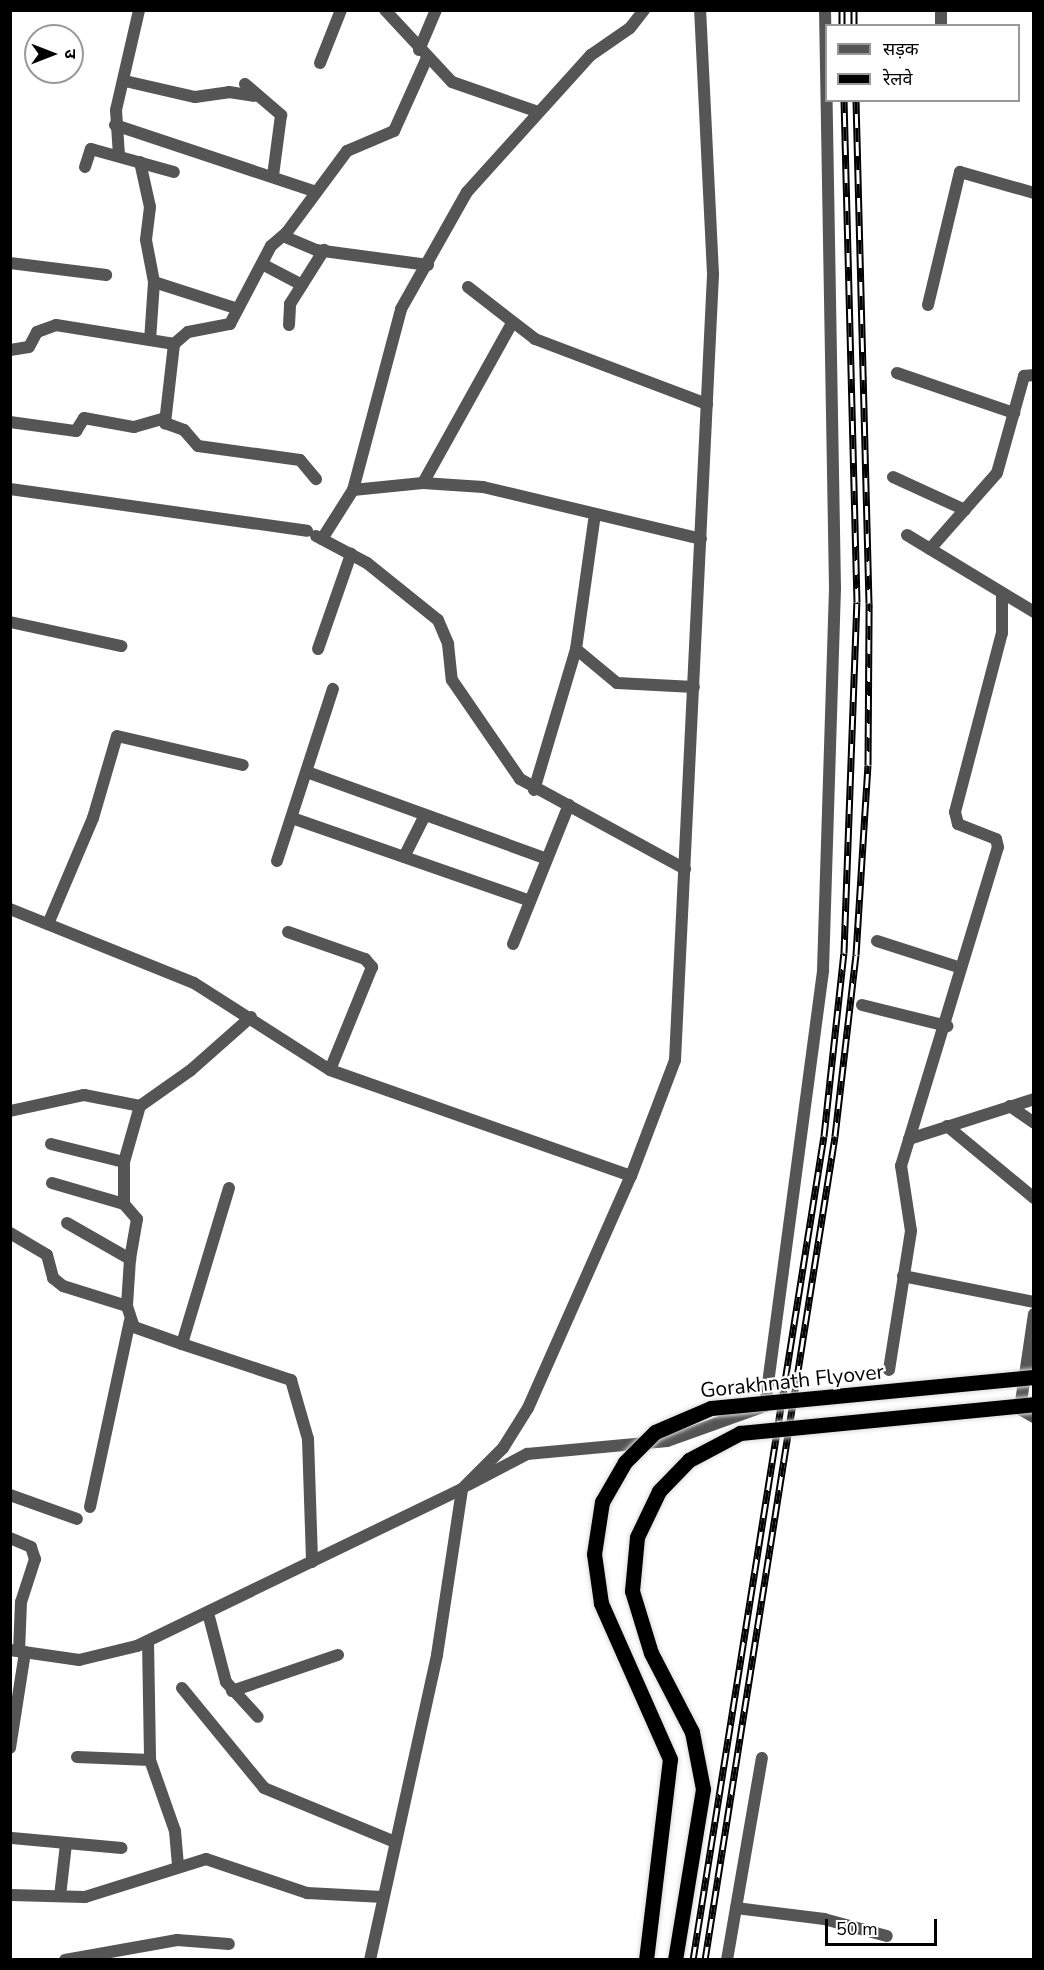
<!DOCTYPE html>
<meta charset="utf-8">
<style>
body{margin:0}
#map{position:relative;width:1044px;height:1970px;overflow:hidden;background:#fff;font-family:"Nunito Sans","Noto Sans Devanagari",sans-serif}
div>[style]{position:absolute}
.minor>*{height:12px;margin:-6px;padding:0 6px;transform-origin:6px;border-radius:6px;background:#555}
.tertiary>*{height:12px;margin:-6px;padding:0 6px;transform-origin:6px;border-radius:6px;background:#555}
.rail>*{height:7px;margin-top:-3.5px;transform-origin:0;background:repeating-linear-gradient(90deg,#fff 0 14px,#000 0 28px);box-sizing:border-box;border-block:2px solid #000}
.bridges{filter:drop-shadow(0 0 2px #dbdbdb) drop-shadow(0 0 2px #dbdbdb)}
.primary-bridge>*{height:15px;margin:-7.5px;padding:0 7.5px;transform-origin:7.5px;border-radius:7.5px;background:#000}
span{translate:-50% -50%;white-space:nowrap;text-align:center;line-height:1.15;-webkit-text-stroke:4.5px #fff;paint-order:stroke}
.street-label{font-size:21px;color:#000}
.frame{position:absolute;inset:0;border:12px solid #000;pointer-events:none}
.legend{position:absolute;left:825px;top:24px;width:195px;height:78px;box-sizing:border-box;background:#fff;border:2px solid #999;margin:0;padding:8px 10px;list-style:none;font-size:18px;color:#000}
.legend li{display:flex;align-items:center;gap:12px;height:30px}
.legend b{width:30px;border:2px solid #999}
.north{position:absolute;left:24px;top:24px;width:60px;height:60px;box-sizing:border-box;background:#fff;border:2px solid #999;border-radius:50%;rotate:90deg;font-size:16px;font-weight:700;line-height:24px;text-align:center;color:#000}
.north::after{content:'';display:block;margin:auto;width:21px;height:27px;background:#000;clip-path:polygon(50% 0,100% 100%,50% 72%,0 100%)}
.scale{position:absolute;left:825px;top:1919px;width:112px;height:27px;box-sizing:border-box;border:3px solid #000;border-top:0;padding-left:8px;font-size:18px;line-height:21px;white-space:nowrap;color:#000;-webkit-text-stroke:4px #fff;paint-order:stroke}
</style>
<div id="map">
<div class="minor">
<div style="left:385px;top:10px;width:98px;rotate:47.1deg"></div>
<div style="left:452px;top:82px;width:91px;rotate:19.2deg"></div>
<div style="left:941px;top:10px;width:16px;rotate:90deg"></div>
<div style="left:419px;top:50px;width:43px;rotate:-67deg"></div>
<div style="left:320px;top:63px;width:57px;rotate:-68.4deg"></div>
<div style="left:125px;top:81px;width:72px;rotate:12.9deg"></div>
<div style="left:195px;top:97px;width:34px;rotate:-8deg"></div>
<div style="left:229px;top:92px;width:25px;rotate:9deg"></div>
<div style="left:245px;top:84px;width:48px;rotate:40.7deg"></div>
<div style="left:281px;top:115px;width:62px;rotate:97.5deg"></div>
<div style="left:115px;top:125px;width:212px;rotate:18.4deg"></div>
<div style="left:119px;top:156px;width:46px;rotate:-93.7deg"></div>
<div style="left:116px;top:110px;width:103px;rotate:-77deg"></div>
<div style="left:140px;top:162px;width:46px;rotate:77.5deg"></div>
<div style="left:150px;top:207px;width:33px;rotate:97deg"></div>
<div style="left:146px;top:240px;width:43px;rotate:79.2deg"></div>
<div style="left:154px;top:282px;width:58px;rotate:93.9deg"></div>
<div style="left:85px;top:167px;width:19px;rotate:-72deg"></div>
<div style="left:91px;top:149px;width:86px;rotate:15.5deg"></div>
<div style="left:283px;top:236px;width:36px;rotate:23deg"></div>
<div style="left:316px;top:250px;width:113px;rotate:7.6deg"></div>
<div style="left:10px;top:263px;width:97px;rotate:7.1deg"></div>
<div style="left:262px;top:264px;width:45px;rotate:27.7deg"></div>
<div style="left:154px;top:282px;width:88px;rotate:17.8deg"></div>
<div style="left:468px;top:287px;width:85px;rotate:37.8deg"></div>
<div style="left:535px;top:339px;width:184px;rotate:20.7deg"></div>
<div style="left:928px;top:305px;width:137px;rotate:-76.5deg"></div>
<div style="left:960px;top:172px;width:77px;rotate:15.8deg"></div>
<div style="left:289px;top:325px;width:21px;rotate:-87deg"></div>
<div style="left:290px;top:304px;width:64px;rotate:-57.8deg"></div>
<div style="left:174px;top:344px;width:18px;rotate:-41deg"></div>
<div style="left:188px;top:332px;width:43px;rotate:-10.8deg"></div>
<div style="left:230px;top:324px;width:88px;rotate:-62.3deg"></div>
<div style="left:271px;top:246px;width:21px;rotate:-41deg"></div>
<div style="left:287px;top:232px;width:101px;rotate:-53.5deg"></div>
<div style="left:347px;top:151px;width:51px;rotate:-23.1deg"></div>
<div style="left:394px;top:131px;width:80px;rotate:-65.7deg"></div>
<div style="left:10px;top:350px;width:19px;rotate:-9deg"></div>
<div style="left:29px;top:347px;width:17px;rotate:-62deg"></div>
<div style="left:37px;top:332px;width:20px;rotate:-20deg"></div>
<div style="left:56px;top:325px;width:120px;rotate:9.1deg"></div>
<div style="left:174px;top:344px;width:80px;rotate:96.5deg"></div>
<div style="left:165px;top:423px;width:20px;rotate:20deg"></div>
<div style="left:184px;top:430px;width:21px;rotate:49deg"></div>
<div style="left:198px;top:446px;width:103px;rotate:7.8deg"></div>
<div style="left:300px;top:460px;width:25px;rotate:50deg"></div>
<div style="left:897px;top:373px;width:124px;rotate:18.9deg"></div>
<div style="left:10px;top:422px;width:67px;rotate:7.8deg"></div>
<div style="left:76px;top:431px;width:15px;rotate:-58deg"></div>
<div style="left:84px;top:418px;width:51px;rotate:10.2deg"></div>
<div style="left:134px;top:427px;width:29px;rotate:-16deg"></div>
<div style="left:893px;top:477px;width:79px;rotate:24.6deg"></div>
<div style="left:423px;top:483px;width:181px;rotate:-60.9deg"></div>
<div style="left:353px;top:490px;width:70px;rotate:-5.7deg"></div>
<div style="left:423px;top:483px;width:60px;rotate:3.8deg"></div>
<div style="left:483px;top:487px;width:224px;rotate:13.4deg"></div>
<div style="left:907px;top:535px;width:149px;rotate:31.2deg"></div>
<div style="left:316px;top:536px;width:58px;rotate:27.9deg"></div>
<div style="left:367px;top:563px;width:91px;rotate:38.8deg"></div>
<div style="left:438px;top:620px;width:26px;rotate:67deg"></div>
<div style="left:448px;top:644px;width:36px;rotate:84deg"></div>
<div style="left:452px;top:680px;width:120px;rotate:55.5deg"></div>
<div style="left:520px;top:779px;width:188px;rotate:28.6deg"></div>
<div style="left:322px;top:539px;width:58px;rotate:-57.7deg"></div>
<div style="left:353px;top:490px;width:187px;rotate:-75.1deg"></div>
<div style="left:401px;top:309px;width:134px;rotate:-60.6deg"></div>
<div style="left:467px;top:192px;width:185px;rotate:-47.9deg"></div>
<div style="left:591px;top:55px;width:47px;rotate:-34.7deg"></div>
<div style="left:630px;top:28px;width:23px;rotate:-52deg"></div>
<div style="left:930px;top:549px;width:101px;rotate:-48.6deg"></div>
<div style="left:997px;top:473px;width:101px;rotate:-74.4deg"></div>
<div style="left:1024px;top:376px;width:10px;rotate:-6deg"></div>
<div style="left:10px;top:622px;width:114px;rotate:12.2deg"></div>
<div style="left:318px;top:649px;width:101px;rotate:-70.8deg"></div>
<div style="left:576px;top:649px;width:53px;rotate:39.7deg"></div>
<div style="left:617px;top:683px;width:77px;rotate:3deg"></div>
<div style="left:307px;top:772px;width:255px;rotate:19.9deg"></div>
<div style="left:534px;top:790px;width:147px;rotate:-73.4deg"></div>
<div style="left:576px;top:649px;width:136px;rotate:-82deg"></div>
<div style="left:292px;top:818px;width:252px;rotate:19.2deg"></div>
<div style="left:404px;top:857px;width:47px;rotate:-63.4deg"></div>
<div style="left:277px;top:861px;width:181px;rotate:-72deg"></div>
<div style="left:48px;top:924px;width:115px;rotate:-67deg"></div>
<div style="left:93px;top:818px;width:85px;rotate:-73.7deg"></div>
<div style="left:117px;top:736px;width:129px;rotate:13deg"></div>
<div style="left:288px;top:932px;width:82px;rotate:19.3deg"></div>
<div style="left:365px;top:959px;width:11px;rotate:49deg"></div>
<div style="left:372px;top:967px;width:111px;rotate:112.2deg"></div>
<div style="left:877px;top:941px;width:88px;rotate:17.8deg"></div>
<div style="left:513px;top:944px;width:150px;rotate:-68.1deg"></div>
<div style="left:862px;top:1005px;width:88px;rotate:13.9deg"></div>
<div style="left:1010px;top:1106px;width:29px;rotate:35deg"></div>
<div style="left:10px;top:1111px;width:76px;rotate:-12.2deg"></div>
<div style="left:84px;top:1095px;width:57px;rotate:11.1deg"></div>
<div style="left:140px;top:1106px;width:62px;rotate:-35.2deg"></div>
<div style="left:191px;top:1070px;width:80px;rotate:-41.5deg"></div>
<div style="left:947px;top:1126px;width:113px;rotate:39.6deg"></div>
<div style="left:909px;top:1139px;width:131px;rotate:-17.7deg"></div>
<div style="left:51px;top:1144px;width:75px;rotate:13.9deg"></div>
<div style="left:52px;top:1183px;width:75px;rotate:16.3deg"></div>
<div style="left:124px;top:1204px;width:42px;rotate:-90deg"></div>
<div style="left:124px;top:1162px;width:58px;rotate:-74.1deg"></div>
<div style="left:229px;top:1188px;width:163px;rotate:106.8deg"></div>
<div style="left:182px;top:1344px;width:115px;rotate:18.3deg"></div>
<div style="left:291px;top:1380px;width:61px;rotate:73.9deg"></div>
<div style="left:308px;top:1439px;width:123px;rotate:88.1deg"></div>
<div style="left:124px;top:1204px;width:20px;rotate:49deg"></div>
<div style="left:137px;top:1219px;width:41px;rotate:99.9deg"></div>
<div style="left:67px;top:1223px;width:73px;rotate:29.7deg"></div>
<div style="left:130px;top:1259px;width:47px;rotate:93.7deg"></div>
<div style="left:127px;top:1306px;width:22px;rotate:72deg"></div>
<div style="left:134px;top:1327px;width:51px;rotate:19.5deg"></div>
<div style="left:10px;top:1233px;width:43px;rotate:30.7deg"></div>
<div style="left:47px;top:1255px;width:24px;rotate:75deg"></div>
<div style="left:53px;top:1278px;width:13px;rotate:39deg"></div>
<div style="left:63px;top:1286px;width:67px;rotate:17.4deg"></div>
<div style="left:903px;top:1276px;width:134px;rotate:11.2deg"></div>
<div style="left:1034px;top:1314px;width:96px;rotate:98.4deg"></div>
<div style="left:1020px;top:1409px;width:16px;rotate:30deg"></div>
<div style="left:889px;top:1370px;width:141px;rotate:-81deg"></div>
<div style="left:911px;top:1231px;width:66px;rotate:-98.7deg"></div>
<div style="left:901px;top:1166px;width:333px;rotate:-73.1deg"></div>
<div style="left:998px;top:847px;width:8px;rotate:-104deg"></div>
<div style="left:996px;top:839px;width:41px;rotate:-158.5deg"></div>
<div style="left:958px;top:824px;width:12px;rotate:-104deg"></div>
<div style="left:955px;top:812px;width:185px;rotate:-75.3deg"></div>
<div style="left:1002px;top:633px;width:40px;rotate:-90deg"></div>
<div style="left:468px;top:1485px;width:67px;rotate:-27.7deg"></div>
<div style="left:527px;top:1454px;width:141px;rotate:-5.3deg"></div>
<div style="left:667px;top:1441px;width:104px;rotate:-19.7deg"></div>
<div style="left:765px;top:1406px;width:440px;rotate:-82.4deg"></div>
<div style="left:823px;top:970px;width:382px;rotate:-88.2deg"></div>
<div style="left:835px;top:588px;width:578px;rotate:-90.99deg"></div>
<div style="left:10px;top:1495px;width:71px;rotate:19.7deg"></div>
<div style="left:90px;top:1507px;width:190px;rotate:-77.9deg"></div>
<div style="left:10px;top:1538px;width:23px;rotate:23deg"></div>
<div style="left:31px;top:1547px;width:13px;rotate:72deg"></div>
<div style="left:35px;top:1559px;width:45px;rotate:108deg"></div>
<div style="left:21px;top:1602px;width:49px;rotate:92.3deg"></div>
<div style="left:208px;top:1613px;width:71px;rotate:75.4deg"></div>
<div style="left:226px;top:1682px;width:47px;rotate:47.6deg"></div>
<div style="left:148px;top:1641px;width:119px;rotate:89deg"></div>
<div style="left:150px;top:1760px;width:75px;rotate:70.6deg"></div>
<div style="left:175px;top:1831px;width:33px;rotate:85deg"></div>
<div style="left:182px;top:1688px;width:129px;rotate:50.6deg"></div>
<div style="left:264px;top:1788px;width:142px;rotate:22.4deg"></div>
<div style="left:232px;top:1691px;width:112px;rotate:-18.8deg"></div>
<div style="left:10px;top:1748px;width:97px;rotate:-81.1deg"></div>
<div style="left:77px;top:1757px;width:73px;rotate:2.4deg"></div>
<div style="left:12px;top:1838px;width:110px;rotate:5.2deg"></div>
<div style="left:10px;top:1895px;width:75px;rotate:1.5deg"></div>
<div style="left:85px;top:1897px;width:127px;rotate:-17.4deg"></div>
<div style="left:206px;top:1859px;width:107px;rotate:18.6deg"></div>
<div style="left:307px;top:1893px;width:76px;rotate:3deg"></div>
<div style="left:60px;top:1896px;width:52px;rotate:-83.4deg"></div>
<div style="left:736px;top:1908px;width:89px;rotate:7.1deg"></div>
<div style="left:824px;top:1919px;width:65px;rotate:15.1deg"></div>
<div style="left:65px;top:1960px;width:114px;rotate:-10.1deg"></div>
<div style="left:177px;top:1940px;width:52px;rotate:4.4deg"></div>
<div style="left:727px;top:1960px;width:205px;rotate:-80.2deg"></div>
</div>
<div class="tertiary">
<div style="left:10px;top:489px;width:300px;rotate:8deg"></div>
<div style="left:10px;top:909px;width:198px;rotate:21.9deg"></div>
<div style="left:194px;top:983px;width:161px;rotate:32.6deg"></div>
<div style="left:330px;top:1070px;width:319px;rotate:19.4deg"></div>
<div style="left:10px;top:1650px;width:70px;rotate:8.2deg"></div>
<div style="left:79px;top:1660px;width:60px;rotate:-13.6deg"></div>
<div style="left:137px;top:1646px;width:361px;rotate:-25.8deg"></div>
<div style="left:370px;top:1960px;width:312px;rotate:-77.6deg"></div>
<div style="left:437px;top:1655px;width:168px;rotate:-81.4deg"></div>
<div style="left:462px;top:1489px;width:58px;rotate:-45deg"></div>
<div style="left:503px;top:1448px;width:47px;rotate:-58deg"></div>
<div style="left:528px;top:1408px;width:254px;rotate:-66.1deg"></div>
<div style="left:631px;top:1176px;width:124px;rotate:-69.2deg"></div>
<div style="left:675px;top:1060px;width:787px;rotate:-87.23deg"></div>
<div style="left:713px;top:274px;width:264px;rotate:-92.8deg"></div>
</div>
<div class="rail">
<div style="left:842px;top:10px;width:16px;rotate:90deg"></div>
<div style="left:854px;top:10px;width:16px;rotate:90deg"></div>
<div style="left:693px;top:1960px;width:834px;rotate:-80.97deg"></div>
<div style="left:824px;top:1136px;width:184px;rotate:-83.8deg"></div>
<div style="left:844px;top:953px;width:351px;rotate:-87.9deg"></div>
<div style="left:857px;top:602px;width:502px;rotate:-91.48deg"></div>
<div style="left:705px;top:1960px;width:834px;rotate:-81.03deg"></div>
<div style="left:835px;top:1136px;width:182px;rotate:-83.4deg"></div>
<div style="left:856px;top:955px;width:190px;rotate:-86.4deg"></div>
<div style="left:868px;top:765px;width:162px;rotate:-89.6deg"></div>
<div style="left:869px;top:603px;width:503px;rotate:-91.48deg"></div>
</div>
<div class="bridges">
<div class="primary-bridge">
<div style="left:646px;top:1960px;width:202px;rotate:-83.2deg"></div>
<div style="left:670px;top:1759px;width:171px;rotate:-113.9deg"></div>
<div style="left:601px;top:1603px;width:49px;rotate:-98.1deg"></div>
<div style="left:594px;top:1554px;width:53px;rotate:-81.3deg"></div>
<div style="left:602px;top:1502px;width:46px;rotate:-60.1deg"></div>
<div style="left:625px;top:1462px;width:42px;rotate:-45deg"></div>
<div style="left:655px;top:1432px;width:61px;rotate:-23.2deg"></div>
<div style="left:711px;top:1408px;width:324px;rotate:-5.5deg"></div>
<div style="left:675px;top:1960px;width:173px;rotate:-80.7deg"></div>
<div style="left:703px;top:1789px;width:58px;rotate:-100.9deg"></div>
<div style="left:692px;top:1732px;width:89px;rotate:-117.4deg"></div>
<div style="left:651px;top:1653px;width:65px;rotate:-107deg"></div>
<div style="left:632px;top:1591px;width:54px;rotate:-84.7deg"></div>
<div style="left:637px;top:1537px;width:51px;rotate:-64.4deg"></div>
<div style="left:659px;top:1491px;width:43px;rotate:-45.9deg"></div>
<div style="left:689px;top:1460px;width:58px;rotate:-27.9deg"></div>
<div style="left:740px;top:1433px;width:295px;rotate:-5.6deg"></div>
</div>
</div>
<div class="street-label">
<span style="left:792px;top:1381px;rotate:-6deg">Gorakhnath Flyover</span>
</div>
<div class="frame"></div>
<ul class="legend">
<li><b style="height:8px;background:#555"></b>सड़क</li>
<li><b style="height:8px;background:#000"></b>रेलवे</li>
</ul>
<div class="north">उ</div>
<div class="scale">50 m</div>
</div>
